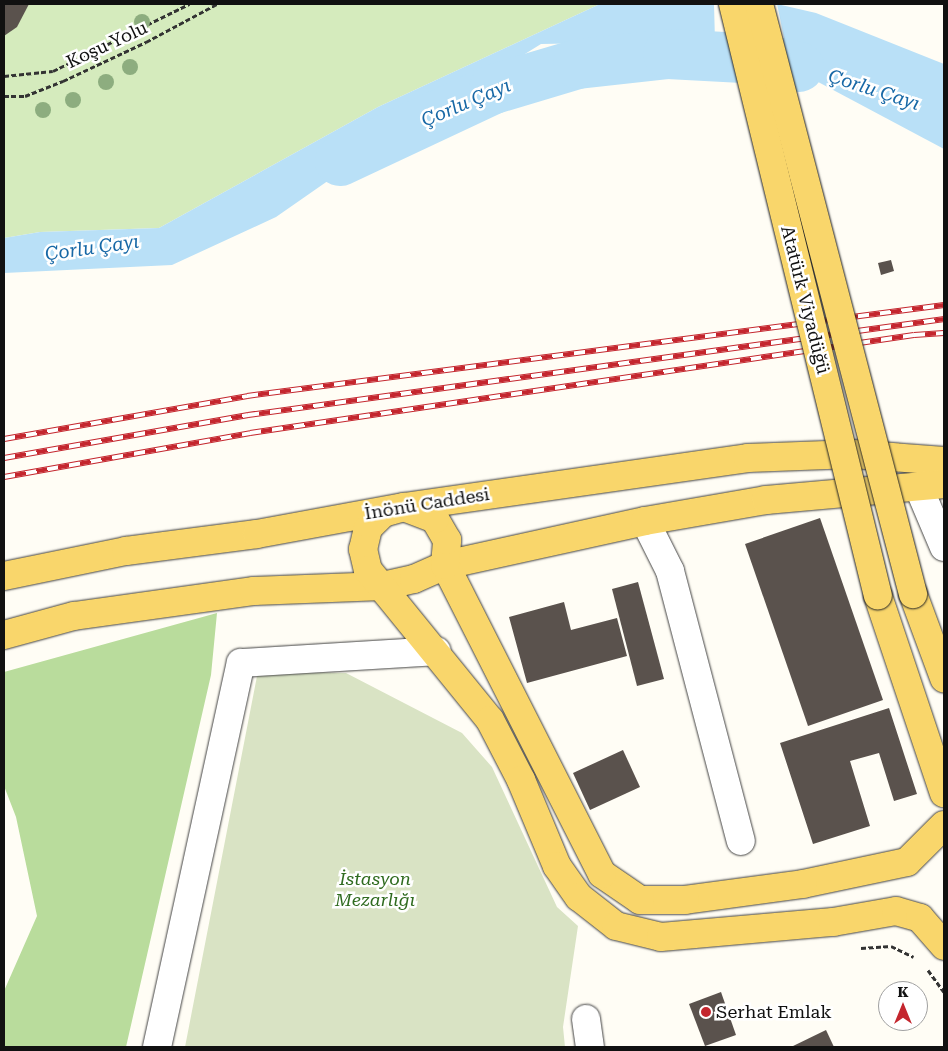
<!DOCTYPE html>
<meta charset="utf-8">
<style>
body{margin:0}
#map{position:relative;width:948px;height:1051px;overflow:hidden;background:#fffdf5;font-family:"Roboto Serif",serif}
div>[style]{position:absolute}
.green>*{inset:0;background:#d5ebbd}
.forest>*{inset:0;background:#b9dc9c}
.cemetery>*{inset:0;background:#d9e3c4}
.water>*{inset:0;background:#b9e0f7}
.river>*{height:50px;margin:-25px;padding:0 25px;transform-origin:25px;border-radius:25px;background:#b9e0f7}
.building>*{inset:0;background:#5a524d}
.path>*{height:3px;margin-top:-1.5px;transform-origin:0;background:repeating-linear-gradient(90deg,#333 0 5px,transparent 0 7.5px)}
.roads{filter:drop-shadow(0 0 1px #444) drop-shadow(0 0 1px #444)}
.minor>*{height:28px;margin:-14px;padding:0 14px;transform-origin:14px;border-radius:14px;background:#fff}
.major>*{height:28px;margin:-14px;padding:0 14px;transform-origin:14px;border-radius:14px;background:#f9d66b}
.rail>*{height:5.5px;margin-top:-2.75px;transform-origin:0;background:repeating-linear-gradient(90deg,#fff 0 11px,#c4262e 0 22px);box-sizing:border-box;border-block:1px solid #c4262e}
.bridges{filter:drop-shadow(0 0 1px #222) drop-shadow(0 0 1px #222)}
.major-bridge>*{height:28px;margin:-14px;padding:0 14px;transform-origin:14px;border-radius:14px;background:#f9d66b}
.trees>*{width:16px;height:16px;margin:-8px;border-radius:50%;background:#8dad7f}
.dots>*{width:14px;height:14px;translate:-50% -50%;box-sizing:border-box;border:2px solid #fff;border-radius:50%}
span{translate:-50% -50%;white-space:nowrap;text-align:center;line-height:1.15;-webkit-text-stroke:5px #fff;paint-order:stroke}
.street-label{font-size:18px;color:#111}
.park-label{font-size:18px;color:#2f6b1f;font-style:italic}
.poi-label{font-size:18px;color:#111}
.left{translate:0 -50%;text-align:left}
.water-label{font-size:19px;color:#1768a6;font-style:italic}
.frame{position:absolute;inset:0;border:5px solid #111;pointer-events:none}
.north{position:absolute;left:878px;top:981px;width:50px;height:50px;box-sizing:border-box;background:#fff;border:1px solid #a0a0a0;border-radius:50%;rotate:0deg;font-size:14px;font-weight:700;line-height:20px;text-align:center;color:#111}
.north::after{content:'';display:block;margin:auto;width:18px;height:22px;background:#c4262e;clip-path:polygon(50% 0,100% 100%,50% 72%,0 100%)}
</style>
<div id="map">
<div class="green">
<div style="clip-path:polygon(4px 4px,600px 4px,378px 107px,159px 228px,40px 232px,4px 238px)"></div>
</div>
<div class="forest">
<div style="clip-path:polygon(217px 613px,211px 675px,126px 1047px,4px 1047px,4px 991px,37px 916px,16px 817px,4px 786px,4px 672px)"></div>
</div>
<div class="cemetery">
<div style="clip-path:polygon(258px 671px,346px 673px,462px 733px,492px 767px,557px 907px,578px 926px,563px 1027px,565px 1047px,185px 1047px)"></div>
</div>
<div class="water">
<div style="clip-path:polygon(600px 4px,714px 4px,715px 41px,541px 44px,388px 139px,276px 217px,172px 265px,4px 273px,4px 238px,40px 232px,159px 228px,378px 107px)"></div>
<div style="clip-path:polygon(777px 4px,816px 13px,944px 64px,944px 149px,790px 67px)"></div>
</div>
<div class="river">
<div style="left:340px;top:161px;width:170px;rotate:-25.1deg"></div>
<div style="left:494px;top:89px;width:88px;rotate:-16.6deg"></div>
<div style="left:578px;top:64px;width:91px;rotate:-6.3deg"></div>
<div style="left:668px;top:54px;width:94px;rotate:3deg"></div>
<div style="left:762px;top:59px;width:38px;rotate:12deg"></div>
</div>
<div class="building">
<div style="clip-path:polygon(4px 4px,29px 4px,17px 27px,4px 36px)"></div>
<div style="clip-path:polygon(891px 260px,894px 271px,881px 275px,878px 263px)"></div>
<div style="clip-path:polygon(820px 518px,883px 700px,808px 726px,745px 544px)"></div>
<div style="clip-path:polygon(638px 582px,664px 679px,637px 686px,612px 589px)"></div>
<div style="clip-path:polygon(564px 602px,571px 630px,617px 618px,627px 656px,527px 683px,509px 617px)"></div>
<div style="clip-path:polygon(889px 708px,917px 794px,894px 801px,879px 753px,850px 761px,870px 826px,813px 844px,780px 743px)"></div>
<div style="clip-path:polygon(623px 750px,640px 787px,590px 810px,573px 773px)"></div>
<div style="clip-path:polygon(721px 992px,736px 1035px,705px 1046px,689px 1004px)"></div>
<div style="clip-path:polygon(826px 1030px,834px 1047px,791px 1047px)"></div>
</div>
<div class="path">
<div style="left:4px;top:76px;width:49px;rotate:-5.8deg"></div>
<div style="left:53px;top:71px;width:152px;rotate:-26.2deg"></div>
<div style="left:4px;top:96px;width:21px"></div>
<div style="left:25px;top:96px;width:41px;rotate:-21.5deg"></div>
<div style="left:63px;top:81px;width:92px;rotate:-25.2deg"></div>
<div style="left:146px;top:42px;width:81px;rotate:-28.2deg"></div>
<div style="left:861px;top:948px;width:30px;rotate:-4deg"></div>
<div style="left:891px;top:946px;width:25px;rotate:26deg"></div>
<div style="left:928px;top:970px;width:27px;rotate:54deg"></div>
</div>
<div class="roads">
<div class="minor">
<div style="left:919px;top:488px;width:64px;rotate:67deg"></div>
<div style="left:645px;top:521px;width:56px;rotate:63.4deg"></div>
<div style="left:670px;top:571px;width:279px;rotate:75.3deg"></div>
<div style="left:586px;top:1019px;width:28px;rotate:82deg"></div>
<div style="left:157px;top:1047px;width:393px;rotate:-77.7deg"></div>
<div style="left:241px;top:663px;width:196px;rotate:-3.5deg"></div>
</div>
<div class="major">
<div style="left:4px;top:576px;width:125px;rotate:-11.6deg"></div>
<div style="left:126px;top:551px;width:132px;rotate:-7.4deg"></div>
<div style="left:257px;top:534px;width:149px;rotate:-10.4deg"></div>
<div style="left:404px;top:507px;width:347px;rotate:-8.1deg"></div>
<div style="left:748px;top:458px;width:105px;rotate:-2.2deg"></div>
<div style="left:853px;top:454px;width:91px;rotate:4.4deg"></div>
<div style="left:913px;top:594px;width:90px;rotate:69.7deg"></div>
<div style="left:878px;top:596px;width:208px;rotate:71.5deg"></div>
<div style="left:4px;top:635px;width:73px;rotate:-15.2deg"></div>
<div style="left:74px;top:616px;width:182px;rotate:-7.9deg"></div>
<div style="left:254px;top:591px;width:129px;rotate:-2.2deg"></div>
<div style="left:383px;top:586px;width:32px;rotate:-13deg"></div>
<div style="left:414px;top:579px;width:34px;rotate:-24deg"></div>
<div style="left:445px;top:565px;width:205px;rotate:-12.4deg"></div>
<div style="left:645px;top:521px;width:123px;rotate:-9.8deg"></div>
<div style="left:766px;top:500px;width:179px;rotate:-5.1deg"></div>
<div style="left:944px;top:825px;width:52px;rotate:135deg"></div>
<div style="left:907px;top:862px;width:106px;rotate:168.1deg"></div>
<div style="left:803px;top:884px;width:119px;rotate:172.3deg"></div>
<div style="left:685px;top:900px;width:45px;rotate:180deg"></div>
<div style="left:640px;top:900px;width:46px;rotate:-145.6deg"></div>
<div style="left:602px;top:874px;width:347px;rotate:-116.9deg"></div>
<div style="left:445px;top:565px;width:25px;rotate:-85deg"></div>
<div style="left:447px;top:540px;width:24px;rotate:-120deg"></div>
<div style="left:435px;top:519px;width:33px;rotate:-159deg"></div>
<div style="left:404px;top:507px;width:22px;rotate:164deg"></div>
<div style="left:383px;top:513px;width:21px;rotate:135deg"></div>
<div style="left:368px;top:528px;width:22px;rotate:103deg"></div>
<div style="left:363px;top:549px;width:22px;rotate:77deg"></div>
<div style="left:368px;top:570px;width:193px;rotate:50.9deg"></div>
<div style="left:490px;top:720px;width:68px;rotate:62.7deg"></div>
<div style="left:521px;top:780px;width:93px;rotate:67.3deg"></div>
<div style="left:557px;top:866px;width:38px;rotate:55deg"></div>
<div style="left:579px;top:897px;width:47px;rotate:38.1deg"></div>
<div style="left:616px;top:926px;width:46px;rotate:13.7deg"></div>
<div style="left:661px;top:937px;width:173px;rotate:-5deg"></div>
<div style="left:833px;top:922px;width:64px;rotate:-9.9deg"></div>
<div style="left:896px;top:911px;width:25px;rotate:16deg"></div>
<div style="left:920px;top:918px;width:37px;rotate:49deg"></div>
</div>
</div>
<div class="rail">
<div style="left:4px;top:439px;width:247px;rotate:-10deg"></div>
<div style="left:247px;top:396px;width:703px;rotate:-7.44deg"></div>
<div style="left:4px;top:458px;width:248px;rotate:-10deg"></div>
<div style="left:248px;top:415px;width:703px;rotate:-7.85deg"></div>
<div style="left:4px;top:477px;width:250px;rotate:-10.1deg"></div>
<div style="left:250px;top:433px;width:671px;rotate:-8.4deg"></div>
<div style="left:914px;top:335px;width:30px;rotate:-4deg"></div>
</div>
<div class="bridges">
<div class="major-bridge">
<div style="left:733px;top:4px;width:609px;rotate:76.24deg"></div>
<div style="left:759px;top:4px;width:610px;rotate:75.37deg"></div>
</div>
</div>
<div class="trees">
<div style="left:142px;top:22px"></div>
<div style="left:130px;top:67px"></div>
<div style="left:106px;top:82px"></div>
<div style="left:73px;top:100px"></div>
<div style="left:43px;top:110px"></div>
</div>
<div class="dots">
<div style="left:706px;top:1012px;background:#c4262e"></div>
</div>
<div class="street-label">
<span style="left:107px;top:45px;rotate:-25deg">Koşu Yolu</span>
<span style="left:805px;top:300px;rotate:76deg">Atatürk Viyadüğü</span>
<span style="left:427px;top:504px;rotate:-9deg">İnönü Caddesi</span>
</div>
<div class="park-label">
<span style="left:375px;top:890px">İstasyon<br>Mezarlığı</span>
</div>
<div class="poi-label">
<span class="left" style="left:716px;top:1012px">Serhat Emlak</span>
</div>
<div class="water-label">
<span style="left:874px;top:90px;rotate:18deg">Çorlu Çayı</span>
<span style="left:466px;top:103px;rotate:-23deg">Çorlu Çayı</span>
<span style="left:92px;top:248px;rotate:-8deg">Çorlu Çayı</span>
</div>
<div class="frame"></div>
<div class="north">K</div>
</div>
